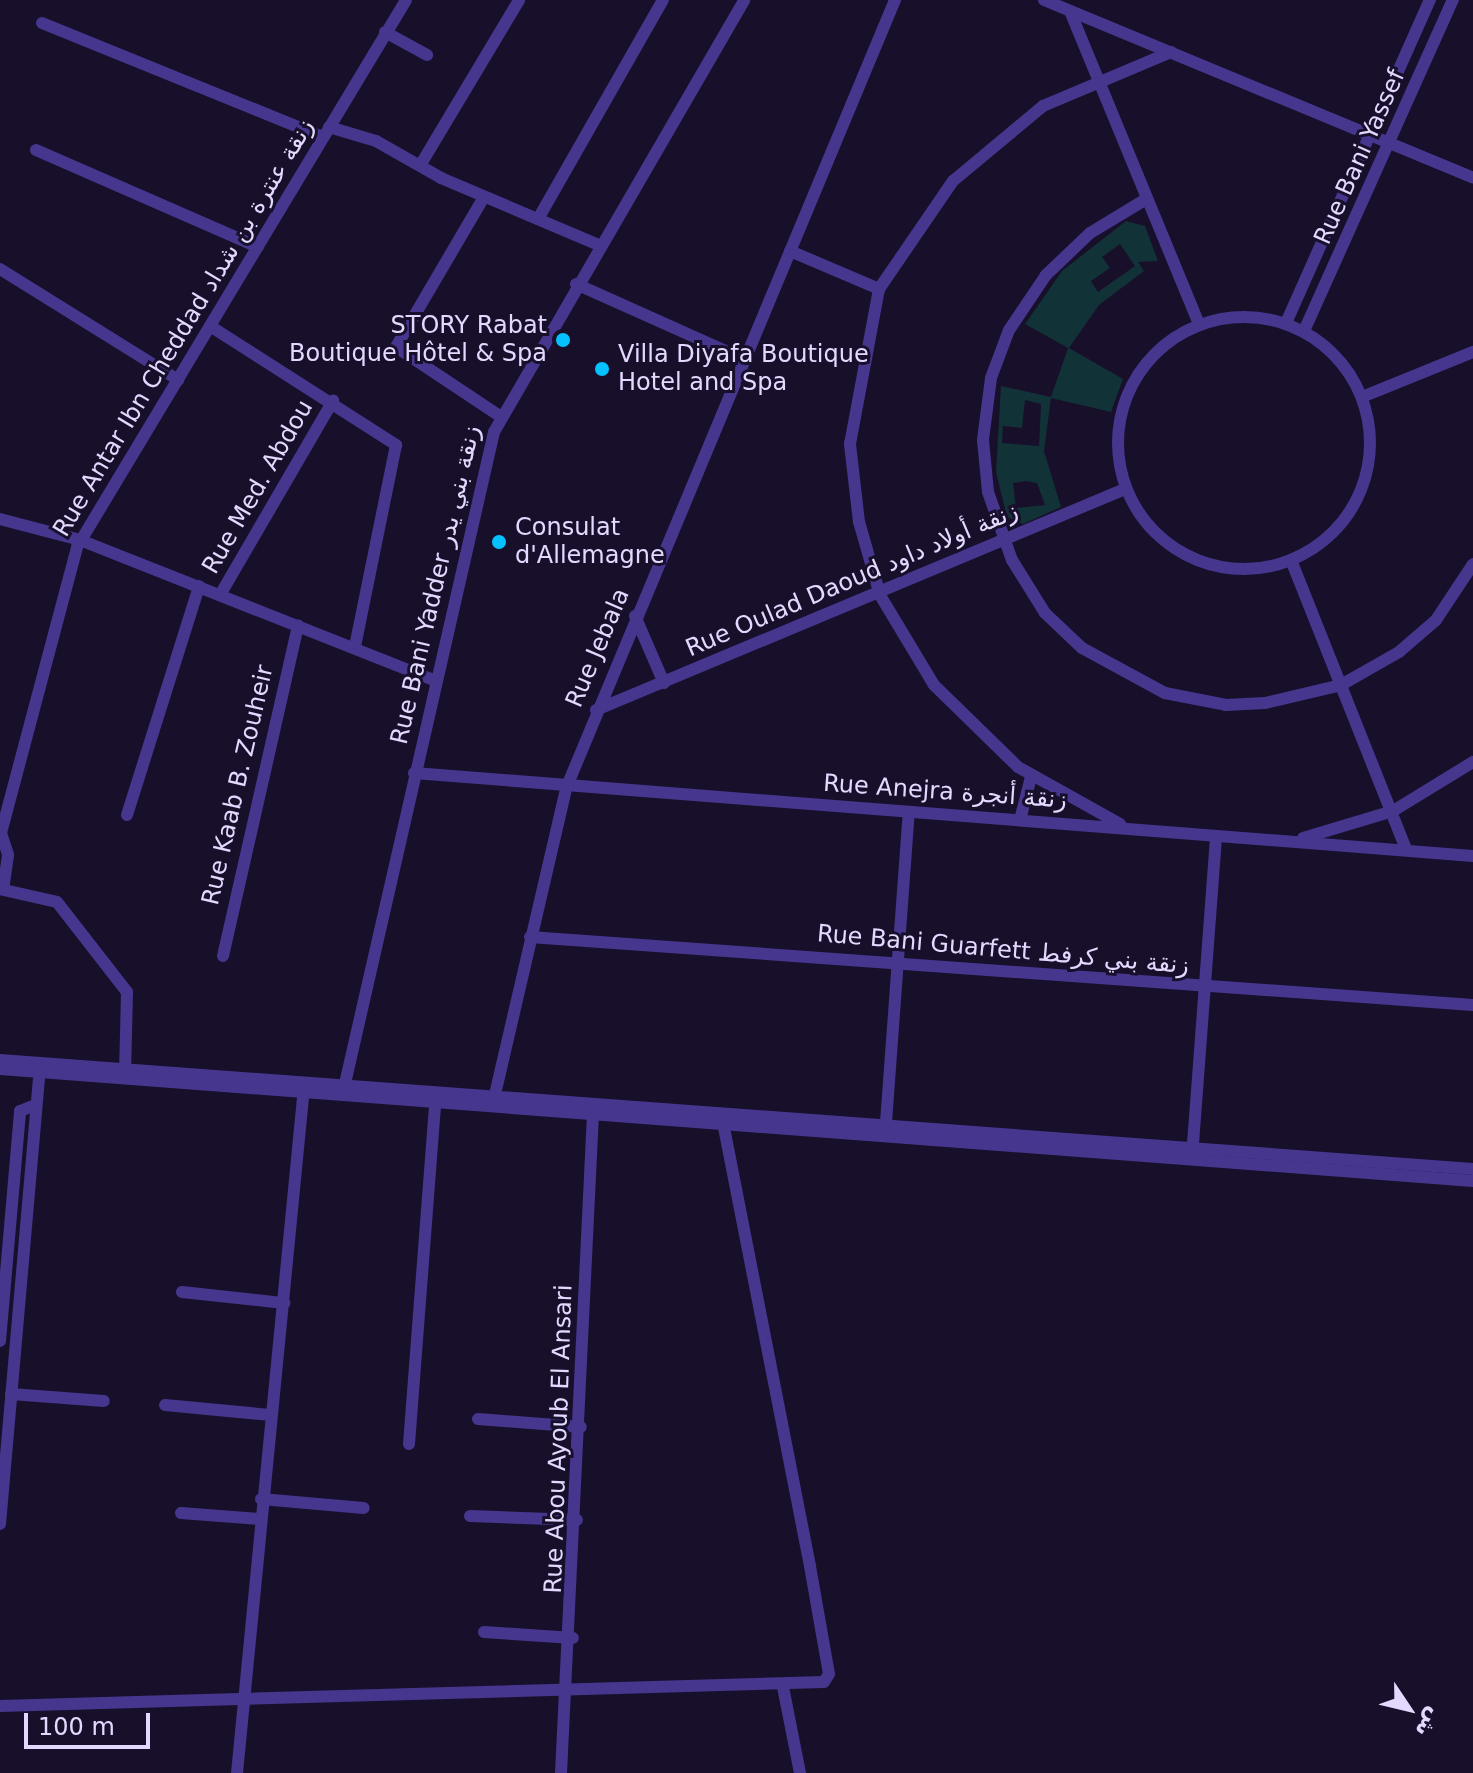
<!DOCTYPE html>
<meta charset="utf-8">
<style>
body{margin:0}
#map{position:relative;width:1473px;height:1773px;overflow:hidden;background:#180f2b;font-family:"DejaVu Sans","Noto Sans Arabic",sans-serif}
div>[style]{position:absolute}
.green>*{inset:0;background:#113236}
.minor>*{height:12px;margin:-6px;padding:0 6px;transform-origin:6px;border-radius:6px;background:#46368e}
.minor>.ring{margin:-6px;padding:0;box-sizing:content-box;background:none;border:12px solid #46368e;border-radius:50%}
.dots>*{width:22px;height:22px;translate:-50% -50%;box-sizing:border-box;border:4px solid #180f2b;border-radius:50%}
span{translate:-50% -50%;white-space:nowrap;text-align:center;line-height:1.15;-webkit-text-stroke:6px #180f2b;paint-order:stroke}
.street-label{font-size:24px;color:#e3d9ff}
.poi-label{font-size:24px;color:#e3d9ff}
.right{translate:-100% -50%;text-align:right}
.left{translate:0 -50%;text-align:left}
.north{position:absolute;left:1369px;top:1669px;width:80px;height:80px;-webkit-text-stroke:6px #180f2b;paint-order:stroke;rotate:125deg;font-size:22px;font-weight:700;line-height:32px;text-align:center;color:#e3d9ff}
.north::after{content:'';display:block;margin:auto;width:28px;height:36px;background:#e3d9ff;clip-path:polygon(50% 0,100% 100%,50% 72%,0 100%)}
.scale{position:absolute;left:24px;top:1713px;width:126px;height:36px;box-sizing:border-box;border:4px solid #e3d9ff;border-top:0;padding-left:10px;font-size:24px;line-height:28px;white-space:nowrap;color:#e3d9ff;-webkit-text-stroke:6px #180f2b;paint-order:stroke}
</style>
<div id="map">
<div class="green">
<div style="clip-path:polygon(evenodd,1126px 221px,1145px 226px,1158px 261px,1138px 262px,1144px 271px,1099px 305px,1069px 348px,1123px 379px,1111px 412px,1051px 398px,1044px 451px,1061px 507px,1023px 524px,1007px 517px,996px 472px,1001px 386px,1051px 397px,1068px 348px,1025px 324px,1062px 271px,1126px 221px,1120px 244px,1135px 266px,1098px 292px,1091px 281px,1110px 268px,1102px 257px,1120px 244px,1126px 221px,1025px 400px,1041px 404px,1039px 446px,1002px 443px,1003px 426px,1022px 428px,1025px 400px,1126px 221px,1026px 481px,1037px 483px,1045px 505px,1016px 508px,1013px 483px,1026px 481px)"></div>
</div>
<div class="minor">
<div style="left:1044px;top:0;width:464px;rotate:22.5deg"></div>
<div style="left:1070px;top:11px;width:339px;rotate:67.6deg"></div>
<div style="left:42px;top:23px;width:303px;rotate:22.1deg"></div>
<div style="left:385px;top:32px;width:48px;rotate:28.7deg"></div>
<div style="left:329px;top:127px;width:49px;rotate:16.6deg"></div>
<div style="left:376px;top:141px;width:75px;rotate:29.6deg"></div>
<div style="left:441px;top:178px;width:172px;rotate:23deg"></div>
<div style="left:36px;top:150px;width:242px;rotate:23.6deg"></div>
<div style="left:421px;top:164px;width:191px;rotate:-59.1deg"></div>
<div style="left:484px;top:197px;width:174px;rotate:120.4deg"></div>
<div style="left:396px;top:347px;width:125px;rotate:33.6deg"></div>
<div style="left:1143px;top:201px;width:62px;rotate:148.9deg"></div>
<div style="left:1090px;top:233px;width:61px;rotate:136.3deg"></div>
<div style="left:1046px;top:275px;width:66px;rotate:123.9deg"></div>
<div style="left:1009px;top:330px;width:51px;rotate:110.6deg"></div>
<div style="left:991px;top:378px;width:63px;rotate:97.4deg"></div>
<div style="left:983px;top:440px;width:52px;rotate:84.5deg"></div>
<div style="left:988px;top:492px;width:72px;rotate:70.6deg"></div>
<div style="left:1012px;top:560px;width:62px;rotate:58.1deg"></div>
<div style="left:1045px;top:613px;width:51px;rotate:43.4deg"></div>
<div style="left:1082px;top:648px;width:94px;rotate:28.5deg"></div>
<div style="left:1165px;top:693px;width:62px;rotate:11.1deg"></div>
<div style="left:1226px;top:705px;width:39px;rotate:-3deg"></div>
<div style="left:1265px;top:703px;width:78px;rotate:-13.3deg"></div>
<div style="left:1341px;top:685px;width:67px;rotate:-29.6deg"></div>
<div style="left:1399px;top:652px;width:49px;rotate:-40.9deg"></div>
<div style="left:1436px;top:620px;width:67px;rotate:-56.5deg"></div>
<div style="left:538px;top:219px;width:252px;rotate:-60.3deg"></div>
<div style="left:790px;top:251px;width:97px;rotate:23.1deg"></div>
<div style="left:0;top:269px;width:210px;rotate:31.9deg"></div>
<div style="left:576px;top:284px;width:184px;rotate:24.1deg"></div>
<div class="ring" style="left:1118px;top:317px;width:240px;height:240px"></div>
<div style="left:1286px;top:323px;width:354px;rotate:-66deg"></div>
<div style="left:210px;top:326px;width:221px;rotate:32.6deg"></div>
<div style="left:396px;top:445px;width:206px;rotate:101.5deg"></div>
<div style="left:1304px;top:331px;width:363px;rotate:-65.8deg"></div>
<div style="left:1362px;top:397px;width:120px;rotate:-22.1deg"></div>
<div style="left:0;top:519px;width:83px;rotate:14.7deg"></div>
<div style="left:80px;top:540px;width:383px;rotate:21.6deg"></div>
<div style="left:1291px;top:560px;width:311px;rotate:68.3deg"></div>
<div style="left:220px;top:595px;width:225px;rotate:-59.8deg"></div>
<div style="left:635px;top:616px;width:73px;rotate:66.6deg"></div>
<div style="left:596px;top:710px;width:573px;rotate:-22.67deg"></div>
<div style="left:414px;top:773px;width:1062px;rotate:4.48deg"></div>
<div style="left:127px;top:815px;width:240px;rotate:-72.5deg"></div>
<div style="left:1020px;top:820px;width:44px;rotate:-75.7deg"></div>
<div style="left:1120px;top:824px;width:117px;rotate:-150.8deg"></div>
<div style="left:1018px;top:767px;width:117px;rotate:-135.7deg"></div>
<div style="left:934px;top:685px;width:105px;rotate:-121deg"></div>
<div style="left:880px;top:595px;width:76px;rotate:-106deg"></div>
<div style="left:859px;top:522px;width:79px;rotate:-96.6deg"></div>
<div style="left:850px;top:444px;width:158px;rotate:-79.4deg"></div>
<div style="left:879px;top:289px;width:131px;rotate:-55.6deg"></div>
<div style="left:953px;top:181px;width:117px;rotate:-39.8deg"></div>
<div style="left:1043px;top:106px;width:139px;rotate:-22.9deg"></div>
<div style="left:1px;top:833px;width:296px;rotate:-75.1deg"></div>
<div style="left:77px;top:547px;width:638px;rotate:-58.97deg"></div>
<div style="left:1px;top:833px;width:23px;rotate:72deg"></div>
<div style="left:8px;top:855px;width:34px;rotate:98deg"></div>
<div style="left:1303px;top:838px;width:94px;rotate:-16.7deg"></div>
<div style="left:1393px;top:811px;width:94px;rotate:-31.5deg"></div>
<div style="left:0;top:889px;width:58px;rotate:12.8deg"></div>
<div style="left:57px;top:902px;width:114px;rotate:52.1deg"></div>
<div style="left:127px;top:992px;width:83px;rotate:91.4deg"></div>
<div style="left:530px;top:937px;width:945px;rotate:4.12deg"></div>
<div style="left:223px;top:956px;width:339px;rotate:-77.2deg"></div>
<div style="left:0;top:1060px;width:1477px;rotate:4.23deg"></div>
<div style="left:0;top:1069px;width:1477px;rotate:4.35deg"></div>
<div style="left:344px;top:1088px;width:673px;rotate:-77.12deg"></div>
<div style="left:494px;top:432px;width:499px;rotate:-59.9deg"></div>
<div style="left:493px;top:1103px;width:326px;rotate:-76.9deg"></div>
<div style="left:567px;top:786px;width:852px;rotate:-67.35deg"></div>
<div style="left:885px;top:1136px;width:325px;rotate:-85.8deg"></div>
<div style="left:1192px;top:1157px;width:321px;rotate:-85.7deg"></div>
<div style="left:182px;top:1292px;width:103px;rotate:6.2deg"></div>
<div style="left:0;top:1341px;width:231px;rotate:-85deg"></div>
<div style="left:20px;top:1111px;width:17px;rotate:-21deg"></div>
<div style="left:11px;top:1394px;width:93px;rotate:4.3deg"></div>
<div style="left:165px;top:1405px;width:105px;rotate:5.4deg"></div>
<div style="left:478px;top:1419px;width:103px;rotate:4.4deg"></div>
<div style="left:409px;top:1444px;width:349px;rotate:-85.6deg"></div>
<div style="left:261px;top:1499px;width:103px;rotate:5deg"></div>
<div style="left:181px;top:1513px;width:78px;rotate:4.4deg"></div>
<div style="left:470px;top:1516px;width:107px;rotate:2.1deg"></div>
<div style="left:0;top:1524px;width:460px;rotate:-85deg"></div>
<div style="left:484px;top:1632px;width:89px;rotate:3.9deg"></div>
<div style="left:783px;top:1687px;width:88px;rotate:78.8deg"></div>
<div style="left:0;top:1706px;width:824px;rotate:-1.67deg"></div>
<div style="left:824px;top:1682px;width:9px;rotate:-58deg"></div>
<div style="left:829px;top:1674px;width:110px;rotate:-100deg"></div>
<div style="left:810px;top:1566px;width:452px;rotate:-101.1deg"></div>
<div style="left:237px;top:1773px;width:689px;rotate:-84.42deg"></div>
<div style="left:561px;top:1773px;width:661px;rotate:-87.22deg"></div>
</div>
<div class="dots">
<div style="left:563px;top:340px;background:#05c1ff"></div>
<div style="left:602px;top:369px;background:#05c1ff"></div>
<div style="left:499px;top:542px;background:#05c1ff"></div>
</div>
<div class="street-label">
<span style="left:1360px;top:157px;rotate:-66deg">Rue Bani Yassef</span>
<span style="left:184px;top:328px;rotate:-59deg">Rue Antar Ibn Cheddad زنقة عنترة بن شداد</span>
<span style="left:258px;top:487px;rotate:-60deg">Rue Med. Abdou</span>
<span style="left:852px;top:580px;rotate:-23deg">Rue Oulad Daoud زنقة أولاد داود</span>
<span style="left:436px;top:585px;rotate:-77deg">Rue Bani Yadder زنقة بني يدر</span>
<span style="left:598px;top:648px;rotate:-67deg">Rue Jebala</span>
<span style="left:238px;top:785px;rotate:-77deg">Rue Kaab B. Zouheir</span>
<span style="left:945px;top:792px;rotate:4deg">Rue Anejra زنقة أنجرة</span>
<span style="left:1003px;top:950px;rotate:5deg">Rue Bani Guarfett زنقة بني كرفط</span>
<span style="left:559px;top:1439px;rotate:-88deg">Rue Abou Ayoub El Ansari</span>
</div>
<div class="poi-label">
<span class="right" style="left:547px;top:340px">STORY Rabat<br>Boutique Hôtel &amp; Spa</span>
<span class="left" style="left:618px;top:369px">Villa Diyafa Boutique<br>Hotel and Spa</span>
<span class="left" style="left:515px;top:542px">Consulat<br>d'Allemagne</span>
</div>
<div class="north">ش</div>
<div class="scale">100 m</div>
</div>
